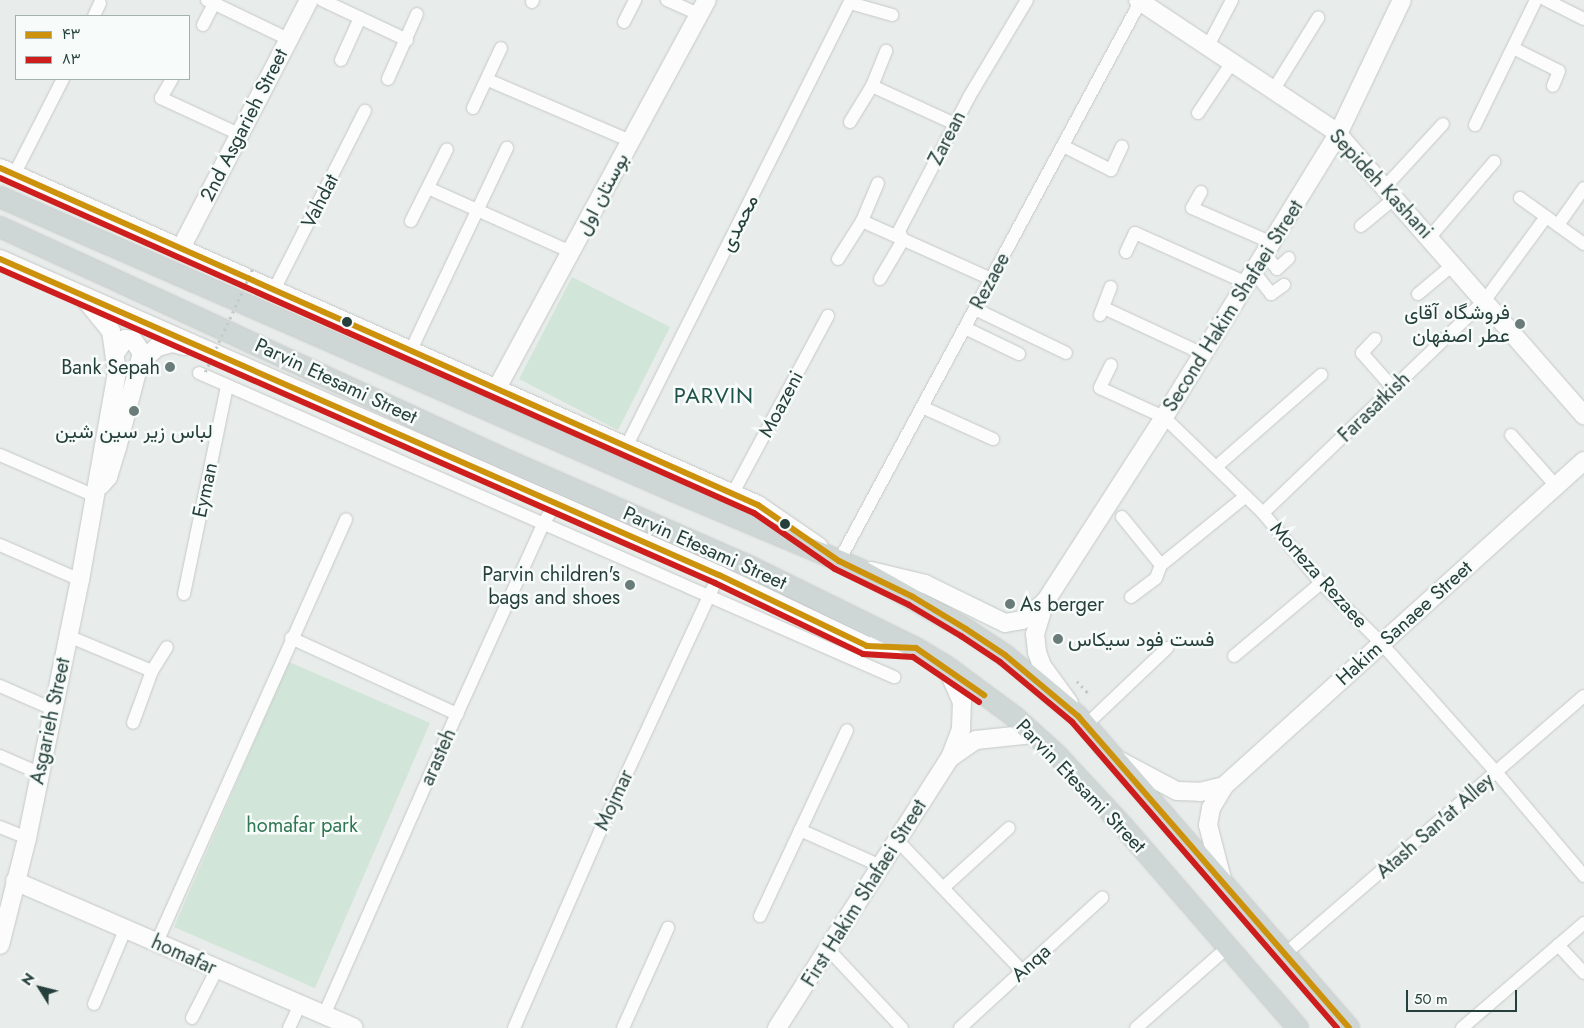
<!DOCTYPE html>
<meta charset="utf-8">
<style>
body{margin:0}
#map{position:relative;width:1584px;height:1028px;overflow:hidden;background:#e8ecea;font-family:Jost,Vazirmatn,sans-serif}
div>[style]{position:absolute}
.green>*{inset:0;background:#d1e5d9}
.path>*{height:2.5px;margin-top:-1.25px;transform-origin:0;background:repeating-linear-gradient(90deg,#c3cbca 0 2.5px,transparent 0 6.5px)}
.roads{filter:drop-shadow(0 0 1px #c5c9c7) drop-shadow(0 0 1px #c5c9c7)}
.street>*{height:12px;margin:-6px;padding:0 6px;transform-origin:6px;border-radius:6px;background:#fcfcfc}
.secondary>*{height:18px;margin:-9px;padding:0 9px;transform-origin:9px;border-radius:9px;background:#fcfcfc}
.primary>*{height:20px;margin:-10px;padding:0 10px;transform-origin:10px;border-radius:10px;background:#cfd7d6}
.path-bridge>*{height:2.5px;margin-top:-1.25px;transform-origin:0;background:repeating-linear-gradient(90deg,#c3cbca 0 2.5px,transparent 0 6.5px)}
.bus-1>*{height:6px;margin:-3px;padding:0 3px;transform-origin:3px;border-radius:3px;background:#cd920c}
.bus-2>*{height:6px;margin:-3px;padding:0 3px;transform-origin:3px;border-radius:3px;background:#cd1d1d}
.dots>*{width:14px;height:14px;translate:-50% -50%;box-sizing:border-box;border:2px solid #f7fbf9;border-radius:50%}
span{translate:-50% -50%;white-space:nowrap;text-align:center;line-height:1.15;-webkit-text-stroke:5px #f7fbf9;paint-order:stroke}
.street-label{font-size:20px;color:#25403c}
.poi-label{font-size:20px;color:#25403c}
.right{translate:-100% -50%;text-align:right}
.left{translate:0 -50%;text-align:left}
.park-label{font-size:20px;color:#2f7752}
.quarter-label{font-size:22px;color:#20534b;letter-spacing:1px}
.legend{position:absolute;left:15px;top:15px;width:175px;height:65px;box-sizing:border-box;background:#f7fbf9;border:1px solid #a3b0ad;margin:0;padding:6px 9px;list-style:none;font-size:15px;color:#25403c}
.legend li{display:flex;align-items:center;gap:10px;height:25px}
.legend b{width:25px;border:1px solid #a3b0ad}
.north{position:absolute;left:15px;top:963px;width:50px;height:50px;-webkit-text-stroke:4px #f7fbf9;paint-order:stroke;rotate:306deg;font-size:14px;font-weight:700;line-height:20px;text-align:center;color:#25403c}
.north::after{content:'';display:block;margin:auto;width:18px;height:22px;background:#25403c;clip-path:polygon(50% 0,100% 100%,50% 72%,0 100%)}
.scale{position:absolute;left:1406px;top:990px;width:111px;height:22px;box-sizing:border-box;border:2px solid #25403c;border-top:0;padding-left:6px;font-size:15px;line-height:18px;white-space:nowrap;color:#25403c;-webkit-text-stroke:4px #f7fbf9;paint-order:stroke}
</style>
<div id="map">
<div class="green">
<div style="clip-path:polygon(572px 277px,670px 327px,618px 430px,519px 379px)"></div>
<div style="clip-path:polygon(289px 662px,430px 723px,315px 988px,174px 927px)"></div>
</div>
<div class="path">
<div style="left:1077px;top:681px;width:16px;rotate:47deg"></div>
</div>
<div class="roads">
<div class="street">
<div style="left:207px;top:0;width:90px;rotate:25.7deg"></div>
<div style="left:322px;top:0;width:94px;rotate:25.2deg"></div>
<div style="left:667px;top:0;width:35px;rotate:24deg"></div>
<div style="left:1546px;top:0;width:42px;rotate:26.6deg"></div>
<div style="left:532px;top:2px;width:2px;rotate:-63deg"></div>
<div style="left:850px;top:3px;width:44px;rotate:15.9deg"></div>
<div style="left:94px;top:16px;width:14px;rotate:-65deg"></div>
<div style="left:624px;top:22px;width:25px;rotate:-63deg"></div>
<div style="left:203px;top:25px;width:25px;rotate:-63deg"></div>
<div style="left:1209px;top:44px;width:50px;rotate:-62.4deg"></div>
<div style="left:1513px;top:48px;width:51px;rotate:26.6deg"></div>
<div style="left:1559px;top:71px;width:16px;rotate:112deg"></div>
<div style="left:341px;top:60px;width:46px;rotate:-65.7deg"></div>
<div style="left:172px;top:79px;width:22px;rotate:120deg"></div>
<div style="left:161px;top:98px;width:86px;rotate:24.8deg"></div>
<div style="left:388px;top:79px;width:71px;rotate:-66deg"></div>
<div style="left:488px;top:80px;width:155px;rotate:23.2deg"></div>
<div style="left:872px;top:86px;width:91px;rotate:24.6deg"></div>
<div style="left:1274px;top:89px;width:84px;rotate:-58.2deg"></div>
<div style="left:473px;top:108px;width:66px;rotate:-65deg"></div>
<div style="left:1198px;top:113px;width:63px;rotate:-56.1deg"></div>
<div style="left:850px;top:122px;width:42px;rotate:-58.6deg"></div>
<div style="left:872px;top:86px;width:38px;rotate:-68deg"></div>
<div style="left:1475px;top:125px;width:139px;rotate:-64deg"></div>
<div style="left:1063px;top:146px;width:54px;rotate:26.6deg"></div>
<div style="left:1111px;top:170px;width:26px;rotate:-65deg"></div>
<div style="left:14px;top:175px;width:108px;rotate:-63deg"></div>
<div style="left:1386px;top:186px;width:84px;rotate:-47.4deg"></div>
<div style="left:428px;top:188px;width:157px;rotate:24.1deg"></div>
<div style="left:1201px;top:192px;width:18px;rotate:119deg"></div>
<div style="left:1192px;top:208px;width:87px;rotate:23.6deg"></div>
<div style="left:1520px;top:198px;width:79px;rotate:35.7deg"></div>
<div style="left:411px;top:221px;width:80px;rotate:-63.4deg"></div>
<div style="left:862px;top:221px;width:141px;rotate:24.2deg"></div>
<div style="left:1558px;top:225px;width:45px;rotate:-54.9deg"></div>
<div style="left:1361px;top:226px;width:45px;rotate:-39.6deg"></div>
<div style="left:1430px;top:237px;width:99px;rotate:-49.5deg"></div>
<div style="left:1126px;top:252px;width:21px;rotate:-65deg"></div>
<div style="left:1135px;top:233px;width:123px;rotate:24.1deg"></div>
<div style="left:1265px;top:254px;width:19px;rotate:51deg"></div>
<div style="left:1277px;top:269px;width:16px;rotate:-43deg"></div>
<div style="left:838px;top:259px;width:45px;rotate:-57.7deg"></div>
<div style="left:862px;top:221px;width:41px;rotate:-67.2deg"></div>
<div style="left:1254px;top:272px;width:28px;rotate:52deg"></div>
<div style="left:1271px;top:294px;width:16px;rotate:-35deg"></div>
<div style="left:880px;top:279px;width:45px;rotate:-59.5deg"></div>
<div style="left:903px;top:240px;width:10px;rotate:-114deg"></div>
<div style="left:899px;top:231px;width:151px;rotate:-62.4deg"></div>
<div style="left:969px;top:97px;width:113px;rotate:-59.1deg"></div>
<div style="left:274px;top:290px;width:201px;rotate:-63.1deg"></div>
<div style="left:1418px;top:294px;width:47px;rotate:-39.8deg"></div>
<div style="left:1104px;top:308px;width:109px;rotate:24.9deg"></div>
<div style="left:975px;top:309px;width:101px;rotate:25.8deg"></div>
<div style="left:1100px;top:315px;width:30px;rotate:-69deg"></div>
<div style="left:965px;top:328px;width:60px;rotate:25.7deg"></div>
<div style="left:1375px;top:339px;width:19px;rotate:133deg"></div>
<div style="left:1362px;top:353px;width:47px;rotate:48.5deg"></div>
<div style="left:411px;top:350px;width:224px;rotate:-64.6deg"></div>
<div style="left:1111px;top:365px;width:25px;rotate:116deg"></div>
<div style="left:1100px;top:388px;width:70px;rotate:24.4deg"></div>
<div style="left:1164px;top:417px;width:138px;rotate:44.1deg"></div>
<div style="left:1263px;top:513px;width:91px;rotate:50.4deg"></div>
<div style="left:1321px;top:583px;width:85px;rotate:45deg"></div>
<div style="left:1381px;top:643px;width:174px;rotate:48.3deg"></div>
<div style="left:1497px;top:773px;width:135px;rotate:49.8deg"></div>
<div style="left:199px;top:373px;width:759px;rotate:23.63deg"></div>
<div style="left:922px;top:407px;width:78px;rotate:24.3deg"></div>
<div style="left:1511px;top:435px;width:69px;rotate:48.5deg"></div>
<div style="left:627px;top:445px;width:498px;rotate:-63.3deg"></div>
<div style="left:0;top:455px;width:101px;rotate:23.3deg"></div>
<div style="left:1216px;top:467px;width:140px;rotate:-41.2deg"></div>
<div style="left:733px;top:493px;width:201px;rotate:-61.8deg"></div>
<div style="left:1263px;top:513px;width:308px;rotate:-43.8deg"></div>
<div style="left:1485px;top:300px;width:103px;rotate:-53.7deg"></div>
<div style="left:1122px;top:517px;width:62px;rotate:50.9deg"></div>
<div style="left:1161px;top:565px;width:109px;rotate:-39.1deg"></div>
<div style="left:0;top:545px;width:87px;rotate:23.6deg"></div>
<div style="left:839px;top:561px;width:635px;rotate:-61.7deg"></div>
<div style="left:184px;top:594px;width:212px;rotate:-78.3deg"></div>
<div style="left:1131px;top:597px;width:31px;rotate:-37deg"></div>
<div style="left:1156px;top:578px;width:14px;rotate:-69deg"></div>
<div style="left:68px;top:636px;width:91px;rotate:22.6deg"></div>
<div style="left:152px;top:671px;width:55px;rotate:110.1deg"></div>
<div style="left:291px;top:638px;width:183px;rotate:24.6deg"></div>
<div style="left:1234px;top:656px;width:114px;rotate:-40deg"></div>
<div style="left:152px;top:671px;width:28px;rotate:-58deg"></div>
<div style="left:0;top:686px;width:58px;rotate:23.5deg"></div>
<div style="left:1086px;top:725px;width:112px;rotate:-43.5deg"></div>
<div style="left:0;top:756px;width:43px;rotate:23.6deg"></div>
<div style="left:0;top:827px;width:29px;rotate:22deg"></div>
<div style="left:800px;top:830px;width:89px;rotate:24deg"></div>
<div style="left:897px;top:840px;width:181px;rotate:46.3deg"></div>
<div style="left:943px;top:888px;width:89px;rotate:-42.3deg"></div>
<div style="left:760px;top:916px;width:205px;rotate:-64.9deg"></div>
<div style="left:157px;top:942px;width:463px;rotate:-65.9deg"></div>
<div style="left:1558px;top:945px;width:38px;rotate:47deg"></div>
<div style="left:829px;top:950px;width:107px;rotate:46.9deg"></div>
<div style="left:1285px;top:954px;width:395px;rotate:-40.8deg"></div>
<div style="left:94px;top:1004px;width:80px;rotate:-67.3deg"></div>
<div style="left:324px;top:1015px;width:329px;rotate:-66.2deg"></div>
<div style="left:457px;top:714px;width:209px;rotate:-65.6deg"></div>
<div style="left:543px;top:524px;width:25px;rotate:-58deg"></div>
<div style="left:192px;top:1018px;width:55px;rotate:-63deg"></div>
<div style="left:289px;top:1028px;width:26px;rotate:-65deg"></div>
<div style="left:514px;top:1028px;width:215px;rotate:-66.4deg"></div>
<div style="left:600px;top:831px;width:282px;rotate:-65.1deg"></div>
<div style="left:623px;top:1028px;width:110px;rotate:-65.8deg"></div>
<div style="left:960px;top:1028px;width:193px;rotate:-42.5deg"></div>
<div style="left:1136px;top:1028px;width:123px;rotate:-41.4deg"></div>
<div style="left:1462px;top:1028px;width:161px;rotate:-40.7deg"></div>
</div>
<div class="secondary">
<div style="left:1138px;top:0;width:237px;rotate:33.6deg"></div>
<div style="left:1335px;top:131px;width:378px;rotate:48.8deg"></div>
<div style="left:0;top:168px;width:830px;rotate:23.97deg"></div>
<div style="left:758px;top:505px;width:74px;rotate:34.5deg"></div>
<div style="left:180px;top:250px;width:281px;rotate:-62.7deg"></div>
<div style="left:0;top:259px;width:785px;rotate:23.73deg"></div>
<div style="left:719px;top:575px;width:164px;rotate:25.6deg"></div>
<div style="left:867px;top:646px;width:48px;rotate:2.4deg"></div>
<div style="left:116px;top:352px;width:16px;rotate:-55deg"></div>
<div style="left:125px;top:339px;width:8px;rotate:7deg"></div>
<div style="left:133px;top:340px;width:16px;rotate:55deg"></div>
<div style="left:142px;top:353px;width:11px;rotate:105deg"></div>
<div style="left:497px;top:388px;width:441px;rotate:-61.6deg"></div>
<div style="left:101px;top:485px;width:11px;rotate:-49deg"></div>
<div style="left:108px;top:477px;width:30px;rotate:-73deg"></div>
<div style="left:117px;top:448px;width:87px;rotate:-75.3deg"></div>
<div style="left:139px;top:364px;width:25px;rotate:-43deg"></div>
<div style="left:157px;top:347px;width:16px;rotate:-14deg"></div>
<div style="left:173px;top:343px;width:12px;rotate:14deg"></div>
<div style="left:871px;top:571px;width:56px;rotate:13.5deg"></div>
<div style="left:925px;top:584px;width:89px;rotate:26deg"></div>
<div style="left:1005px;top:623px;width:17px;rotate:-10deg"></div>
<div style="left:1022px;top:620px;width:29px;rotate:-38deg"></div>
<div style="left:1069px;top:703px;width:46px;rotate:-126.1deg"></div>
<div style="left:1042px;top:666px;width:15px;rotate:-110deg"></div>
<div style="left:1037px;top:652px;width:18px;rotate:-96deg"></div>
<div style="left:1035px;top:634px;width:34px;rotate:-73deg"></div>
<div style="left:1045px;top:602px;width:220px;rotate:-57.2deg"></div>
<div style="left:1164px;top:417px;width:332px;rotate:-58.4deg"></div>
<div style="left:1338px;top:134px;width:148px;rotate:-64.5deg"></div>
<div style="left:950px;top:758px;width:32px;rotate:-35deg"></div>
<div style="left:976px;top:740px;width:57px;rotate:-6deg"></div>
<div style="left:1120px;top:761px;width:64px;rotate:27.8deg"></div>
<div style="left:1177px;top:791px;width:23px;rotate:2deg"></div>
<div style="left:1200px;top:792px;width:25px;rotate:-14deg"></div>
<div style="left:1222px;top:879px;width:56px;rotate:-104.5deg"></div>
<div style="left:1208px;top:825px;width:17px;rotate:-80deg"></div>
<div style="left:1211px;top:808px;width:26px;rotate:-59deg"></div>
<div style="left:1224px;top:786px;width:485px;rotate:-42.1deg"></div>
<div style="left:15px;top:881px;width:369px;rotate:23.4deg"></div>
<div style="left:0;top:945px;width:110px;rotate:-75.8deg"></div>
<div style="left:27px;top:838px;width:263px;rotate:-78.4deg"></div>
<div style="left:80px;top:580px;width:211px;rotate:-79.9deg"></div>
<div style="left:117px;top:372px;width:41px;rotate:-98.3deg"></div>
<div style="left:111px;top:331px;width:38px;rotate:-129deg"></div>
<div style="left:777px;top:1028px;width:321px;rotate:-57.4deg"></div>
<div style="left:950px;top:758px;width:31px;rotate:-69deg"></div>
<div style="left:961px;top:729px;width:27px;rotate:-88deg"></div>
<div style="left:962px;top:702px;width:39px;rotate:-114deg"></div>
</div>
<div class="primary">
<div style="left:0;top:197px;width:732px;rotate:23.59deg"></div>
<div style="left:671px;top:490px;width:204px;rotate:22.8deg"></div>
<div style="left:859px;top:569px;width:123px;rotate:29.3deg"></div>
<div style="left:966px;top:629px;width:47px;rotate:33.7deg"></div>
<div style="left:1005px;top:655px;width:95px;rotate:39.9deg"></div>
<div style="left:1078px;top:716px;width:413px;rotate:49deg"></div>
<div style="left:0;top:227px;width:562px;rotate:24.7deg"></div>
<div style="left:511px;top:462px;width:257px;rotate:23.6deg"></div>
<div style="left:747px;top:565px;width:188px;rotate:26.2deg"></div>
<div style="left:916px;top:648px;width:35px;rotate:31deg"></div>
<div style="left:946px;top:666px;width:86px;rotate:36.5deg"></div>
<div style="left:1015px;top:717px;width:57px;rotate:42.1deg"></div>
<div style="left:1057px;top:755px;width:97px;rotate:47.1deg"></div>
<div style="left:1123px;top:826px;width:267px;rotate:49.1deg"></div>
</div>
</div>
<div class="path-bridge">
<div style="left:205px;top:372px;width:115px;rotate:-65.2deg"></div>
</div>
<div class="bus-1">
<div style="left:0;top:168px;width:830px;rotate:23.97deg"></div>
<div style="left:758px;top:505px;width:98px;rotate:34.7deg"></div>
<div style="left:839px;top:561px;width:82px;rotate:25.9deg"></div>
<div style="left:913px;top:597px;width:62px;rotate:31.1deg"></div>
<div style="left:966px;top:629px;width:47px;rotate:33.7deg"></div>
<div style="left:1005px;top:655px;width:95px;rotate:39.9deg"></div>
<div style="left:1078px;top:716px;width:413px;rotate:49deg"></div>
<div style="left:0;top:259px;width:785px;rotate:23.73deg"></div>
<div style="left:719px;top:575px;width:164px;rotate:25.6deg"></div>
<div style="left:867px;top:646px;width:49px;rotate:2.3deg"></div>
<div style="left:916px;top:648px;width:83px;rotate:34.7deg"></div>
</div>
<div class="bus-2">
<div style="left:0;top:178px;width:825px;rotate:23.96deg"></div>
<div style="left:754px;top:513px;width:98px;rotate:34.7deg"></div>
<div style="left:835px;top:569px;width:82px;rotate:25.9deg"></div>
<div style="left:909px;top:605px;width:61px;rotate:30.8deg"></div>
<div style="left:961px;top:636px;width:47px;rotate:33.7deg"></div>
<div style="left:1000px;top:662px;width:94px;rotate:39.8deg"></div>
<div style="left:1072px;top:722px;width:405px;rotate:49.1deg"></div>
<div style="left:0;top:269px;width:781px;rotate:23.71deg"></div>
<div style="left:715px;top:583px;width:164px;rotate:25.6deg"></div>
<div style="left:863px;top:654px;width:50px;rotate:3.4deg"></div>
<div style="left:913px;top:657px;width:80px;rotate:34.3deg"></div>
</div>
<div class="dots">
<div style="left:347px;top:322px;background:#25403c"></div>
<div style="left:1520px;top:324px;background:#697c79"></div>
<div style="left:170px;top:367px;background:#697c79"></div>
<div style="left:134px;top:411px;background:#697c79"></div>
<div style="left:785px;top:524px;background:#25403c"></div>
<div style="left:630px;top:585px;background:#697c79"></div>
<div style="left:1010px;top:604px;background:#697c79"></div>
<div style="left:1058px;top:639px;background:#697c79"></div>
</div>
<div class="street-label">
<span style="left:244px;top:125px;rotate:-63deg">2nd Asgarieh Street</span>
<span style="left:947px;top:138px;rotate:-63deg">Zarean</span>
<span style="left:1381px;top:184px;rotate:47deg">Sepideh Kashani</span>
<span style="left:602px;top:194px;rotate:-62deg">بوستان اول</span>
<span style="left:320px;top:201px;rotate:-63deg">Vahdat</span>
<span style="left:739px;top:223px;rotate:-63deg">محمدی</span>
<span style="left:990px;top:281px;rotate:-62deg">Rezaee</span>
<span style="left:1233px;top:306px;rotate:-58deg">Second Hakim Shafaei Street</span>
<span style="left:336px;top:381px;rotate:25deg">Parvin Etesami Street</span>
<span style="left:781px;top:404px;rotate:-62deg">Moazeni</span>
<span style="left:1374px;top:407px;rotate:-44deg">Farasatkish</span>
<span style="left:205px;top:490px;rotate:-78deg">Eyman</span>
<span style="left:705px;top:548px;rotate:24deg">Parvin Etesami Street</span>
<span style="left:1319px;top:575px;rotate:48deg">Morteza Rezaee</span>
<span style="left:1404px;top:623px;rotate:-42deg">Hakim Sanaee Street</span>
<span style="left:50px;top:721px;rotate:-78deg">Asgarieh Street</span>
<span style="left:438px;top:757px;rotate:-66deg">arasteh</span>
<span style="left:1081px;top:786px;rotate:46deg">Parvin Etesami Street</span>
<span style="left:614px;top:800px;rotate:-65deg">Mojmar</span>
<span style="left:1435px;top:826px;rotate:-41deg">Atash San'at Alley</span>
<span style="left:864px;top:893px;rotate:-58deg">First Hakim Shafaei Street</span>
<span style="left:184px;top:955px;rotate:24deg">homafar</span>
<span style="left:1031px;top:963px;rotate:-42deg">Anqa</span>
</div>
<div class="poi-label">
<span class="right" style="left:1510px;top:324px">فروشگاه آقای<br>عطر اصفهان</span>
<span class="right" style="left:160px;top:367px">Bank Sepah</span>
<span style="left:134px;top:431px">لباس زیر سین شین</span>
<span class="right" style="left:620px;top:586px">Parvin children's<br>bags and shoes</span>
<span class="left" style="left:1020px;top:604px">As berger</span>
<span class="left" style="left:1068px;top:639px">فست فود سیکاس</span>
</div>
<div class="park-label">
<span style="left:302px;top:825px">homafar park</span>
</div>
<div class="quarter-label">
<span style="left:714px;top:396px">PARVIN</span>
</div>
<ul class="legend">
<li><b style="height:6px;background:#cd920c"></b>۴۳</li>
<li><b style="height:6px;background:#cd1d1d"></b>۸۳</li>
</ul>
<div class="north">N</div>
<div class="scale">50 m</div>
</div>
